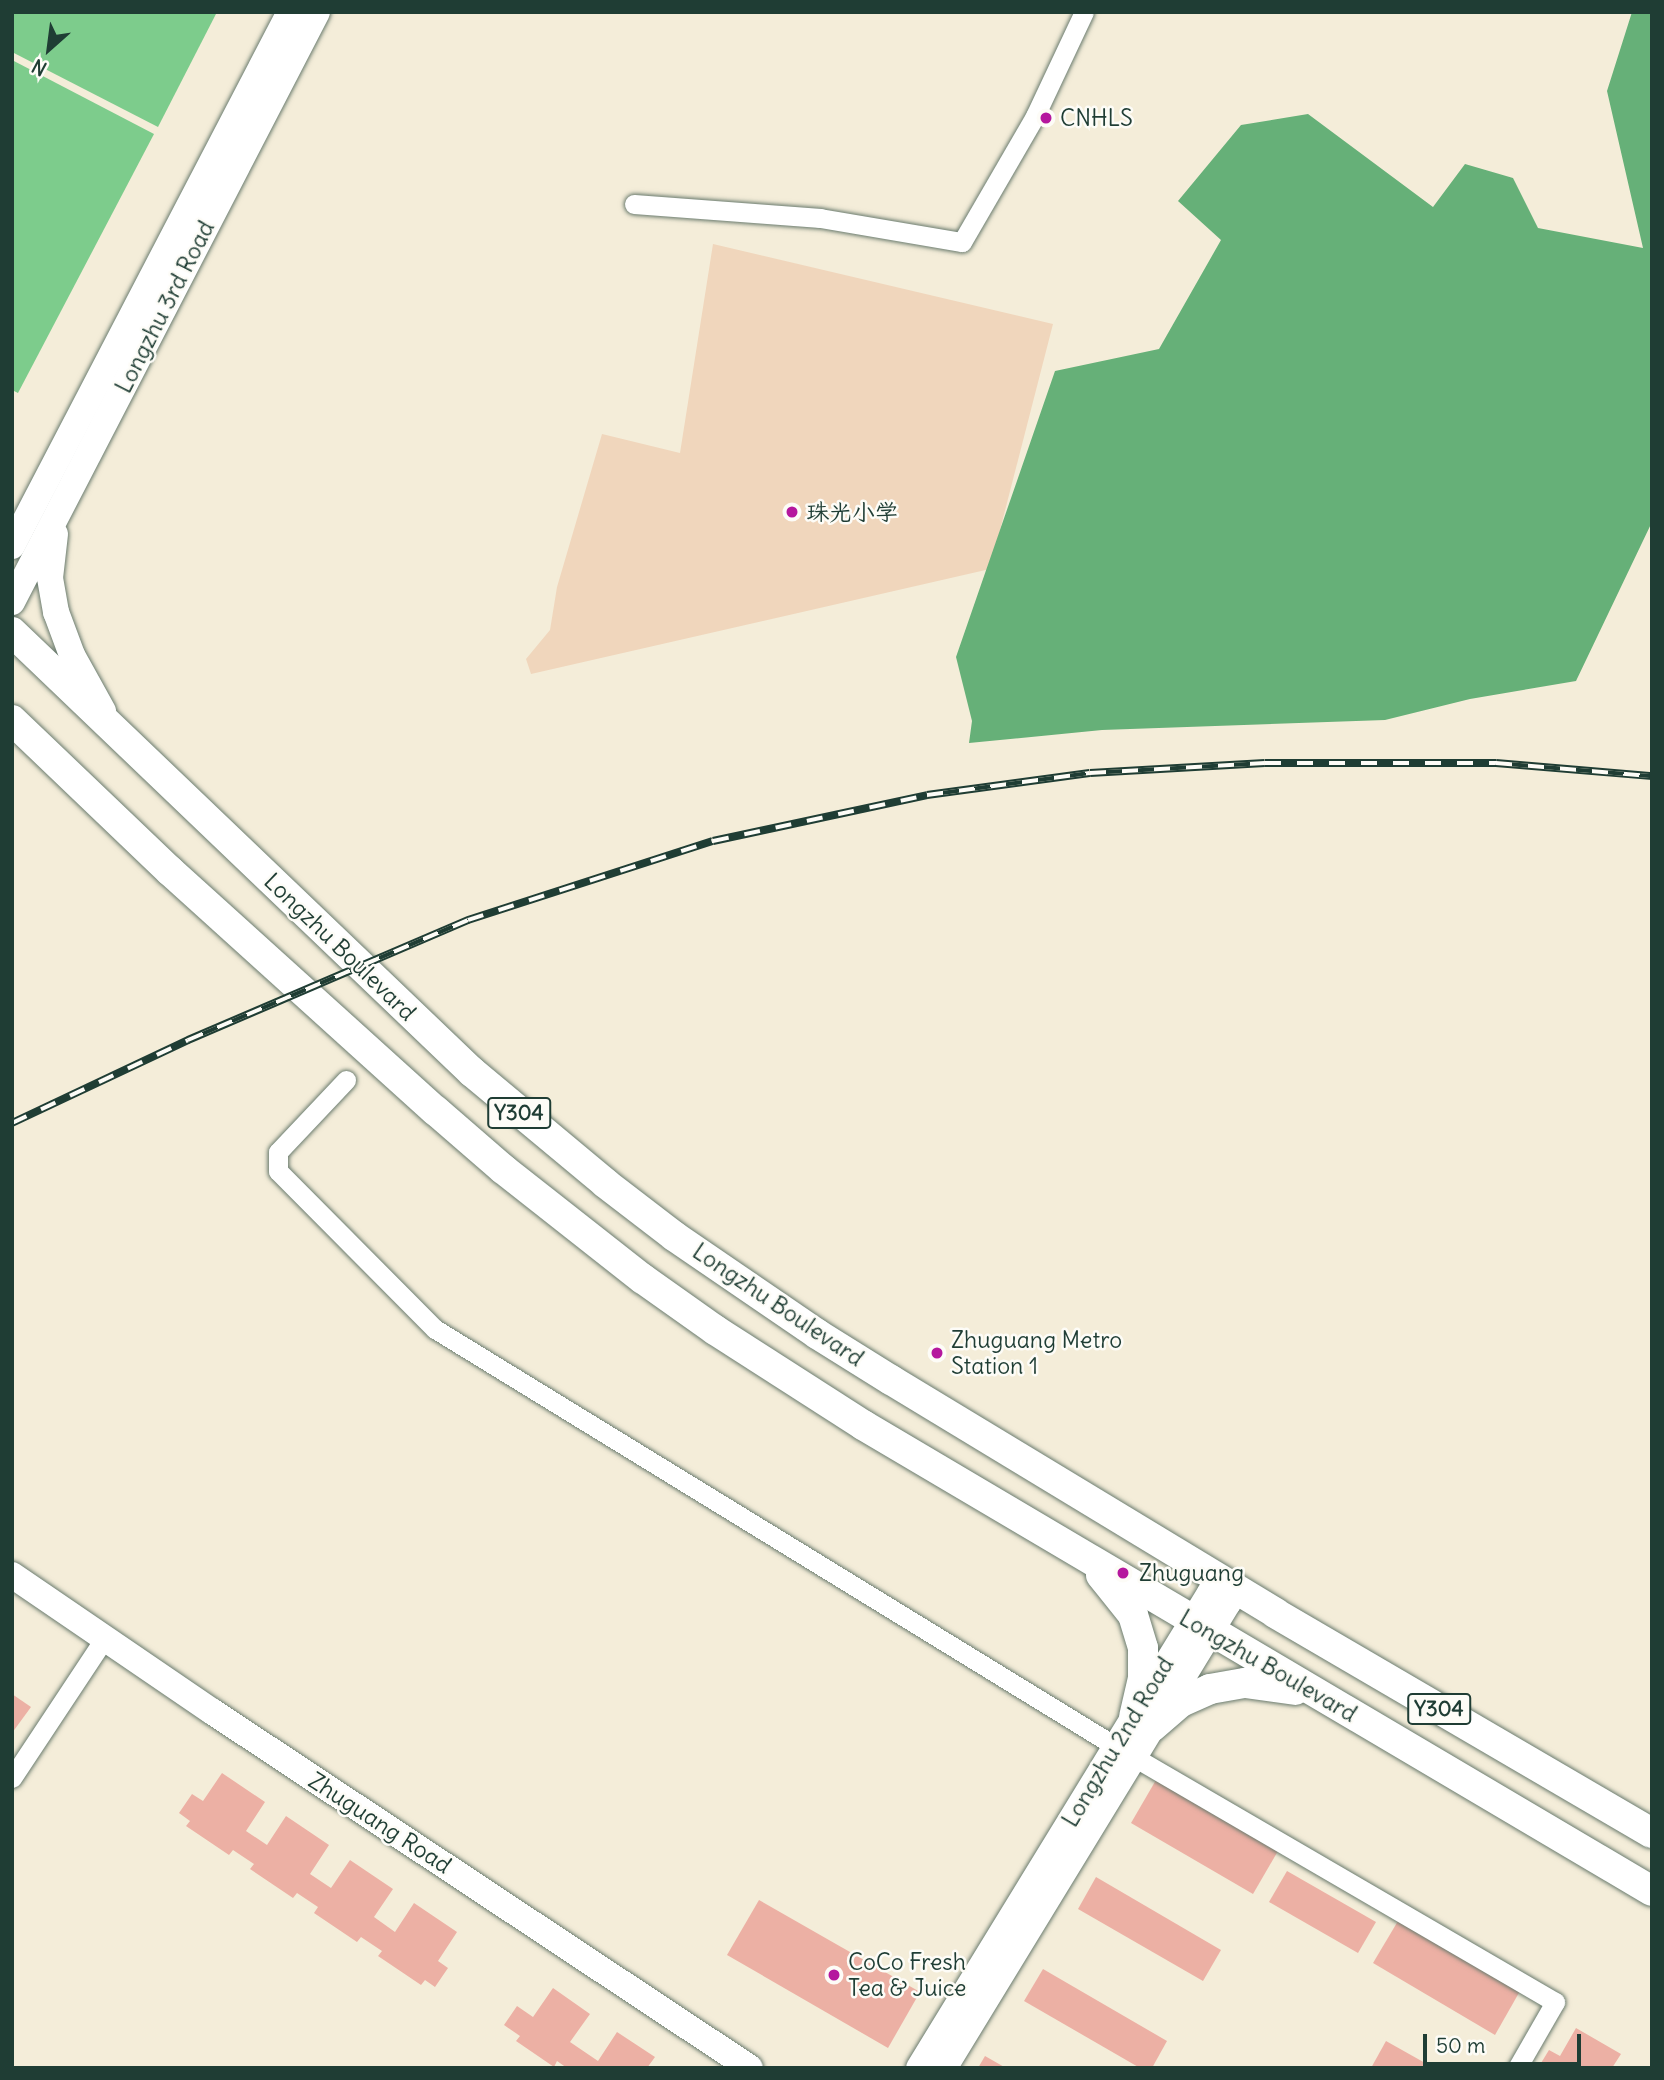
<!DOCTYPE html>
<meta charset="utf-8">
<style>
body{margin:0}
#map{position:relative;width:1664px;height:2080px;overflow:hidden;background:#f4edd9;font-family:Delius,"LXGW WenKai TC",sans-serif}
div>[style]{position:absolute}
.built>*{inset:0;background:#f0d6bc}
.green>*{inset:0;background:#7dcc8c}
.forest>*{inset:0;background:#66b078}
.building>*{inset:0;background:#ecb0a4}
.roads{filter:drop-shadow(0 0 2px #6a7b6e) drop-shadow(0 0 2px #6a7b6e)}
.street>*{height:19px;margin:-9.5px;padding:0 9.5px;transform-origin:9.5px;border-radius:9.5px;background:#fff}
.secondary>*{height:26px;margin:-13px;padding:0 13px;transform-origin:13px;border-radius:13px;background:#fff}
.primary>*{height:30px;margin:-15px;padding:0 15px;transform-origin:15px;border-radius:15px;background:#fff}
.rail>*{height:8px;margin-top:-4px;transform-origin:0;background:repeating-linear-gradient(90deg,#fdfcf7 0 16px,#1f3d34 0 32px);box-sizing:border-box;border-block:2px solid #1f3d34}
.dots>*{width:19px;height:19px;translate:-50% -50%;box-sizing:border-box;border:4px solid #fdfcf7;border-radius:50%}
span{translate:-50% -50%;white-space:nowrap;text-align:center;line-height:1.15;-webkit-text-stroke:5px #fdfcf7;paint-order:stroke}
.shield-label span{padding:2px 5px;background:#fdfcf7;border:2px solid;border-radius:5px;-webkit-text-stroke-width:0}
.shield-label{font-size:21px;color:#1f3d34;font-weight:700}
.poi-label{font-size:23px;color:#1f3d34}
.left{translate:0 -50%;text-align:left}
.street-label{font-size:23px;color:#1f3d34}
.frame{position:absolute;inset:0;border:14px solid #1f3d34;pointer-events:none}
.north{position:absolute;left:14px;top:14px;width:70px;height:70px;-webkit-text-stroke:5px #fdfcf7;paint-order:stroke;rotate:208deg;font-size:19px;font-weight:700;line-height:28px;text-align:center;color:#1f3d34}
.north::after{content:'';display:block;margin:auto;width:24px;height:32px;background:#1f3d34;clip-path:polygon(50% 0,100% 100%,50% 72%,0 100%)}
.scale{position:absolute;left:1423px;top:2034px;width:158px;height:32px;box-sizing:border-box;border:4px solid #1f3d34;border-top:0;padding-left:9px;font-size:21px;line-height:24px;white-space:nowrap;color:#1f3d34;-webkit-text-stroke:5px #fdfcf7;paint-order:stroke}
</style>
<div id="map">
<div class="built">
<div style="clip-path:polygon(713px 244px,1053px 324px,990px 569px,531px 674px,526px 659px,550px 630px,557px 587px,602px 434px,680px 453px)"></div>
</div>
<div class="green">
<div style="clip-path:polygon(12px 12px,217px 12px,158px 127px,12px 52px)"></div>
<div style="clip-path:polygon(12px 60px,154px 134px,18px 393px,12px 390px)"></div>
</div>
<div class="forest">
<div style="clip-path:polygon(1632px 12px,1652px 12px,1652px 522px,1576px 681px,1470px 699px,1385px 720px,1102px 730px,969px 743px,972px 721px,956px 657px,1055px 371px,1159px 349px,1221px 240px,1178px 201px,1241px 125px,1308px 114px,1433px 207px,1465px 164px,1513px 178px,1538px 228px,1643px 248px,1607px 91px)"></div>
</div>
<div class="building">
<div style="clip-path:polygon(12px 1694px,31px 1707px,12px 1733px)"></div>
<div style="clip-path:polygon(222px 1773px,265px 1802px,246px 1831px,267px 1845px,286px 1816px,329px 1845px,310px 1874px,331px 1888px,350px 1860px,393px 1889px,374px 1917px,395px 1932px,414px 1903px,457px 1932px,438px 1961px,448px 1968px,435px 1987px,425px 1980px,421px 1985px,378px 1956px,382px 1951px,361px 1937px,357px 1942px,314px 1913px,318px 1907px,297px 1893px,293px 1898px,250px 1869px,254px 1864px,233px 1850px,229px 1855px,186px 1826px,190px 1821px,179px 1813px,192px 1794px,203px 1801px)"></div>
<div style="clip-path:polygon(1156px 1780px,1278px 1851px,1253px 1894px,1131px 1823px)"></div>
<div style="clip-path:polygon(1287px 1871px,1376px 1922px,1358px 1953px,1269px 1902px)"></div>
<div style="clip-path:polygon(1096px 1877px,1221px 1950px,1203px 1981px,1078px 1909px)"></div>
<div style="clip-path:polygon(759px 1900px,920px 1992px,888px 2048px,727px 1955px)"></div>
<div style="clip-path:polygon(1398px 1921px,1520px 1991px,1495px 2035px,1373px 1963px)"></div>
<div style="clip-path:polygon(1043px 1969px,1167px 2041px,1152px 2068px,1140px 2068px,1024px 2001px)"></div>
<div style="clip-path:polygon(553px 1988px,590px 2014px,570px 2042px,598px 2061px,617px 2032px,655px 2057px,647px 2068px,567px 2068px,557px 2061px,554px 2067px,516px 2041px,520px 2036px,504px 2025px,517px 2006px,533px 2017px)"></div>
<div style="clip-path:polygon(1576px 2028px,1621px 2054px,1612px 2068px,1538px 2068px,1549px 2050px,1560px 2056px)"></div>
<div style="clip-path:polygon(1386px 2041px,1434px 2068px,1371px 2068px)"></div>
<div style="clip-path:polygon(985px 2056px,1006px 2068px,978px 2068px)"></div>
</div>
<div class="roads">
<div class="street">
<div style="left:634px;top:204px;width:187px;rotate:4.3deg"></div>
<div style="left:820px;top:218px;width:144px;rotate:9.6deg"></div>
<div style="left:962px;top:242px;width:146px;rotate:-59.9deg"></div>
<div style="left:1035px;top:116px;width:115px;rotate:-64.8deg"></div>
<div style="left:346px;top:1080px;width:99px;rotate:133.4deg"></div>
<div style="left:278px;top:1152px;width:19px;rotate:90deg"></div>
<div style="left:278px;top:1171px;width:223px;rotate:45.2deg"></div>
<div style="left:435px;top:1329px;width:798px;rotate:31.52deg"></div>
<div style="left:1134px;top:1757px;width:487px;rotate:30.2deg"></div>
<div style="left:1555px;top:2002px;width:76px;rotate:119.9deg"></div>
<div style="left:12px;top:1778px;width:167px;rotate:-56.5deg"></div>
</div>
<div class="secondary">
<div style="left:55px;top:534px;width:44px;rotate:96.5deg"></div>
<div style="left:50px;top:578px;width:35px;rotate:80deg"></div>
<div style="left:56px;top:612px;width:46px;rotate:69.6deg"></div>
<div style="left:72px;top:655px;width:64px;rotate:61deg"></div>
<div style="left:12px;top:546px;width:602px;rotate:-62.5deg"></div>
<div style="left:12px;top:602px;width:664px;rotate:-62.66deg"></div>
<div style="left:12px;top:1575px;width:243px;rotate:34.3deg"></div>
<div style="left:213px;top:1712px;width:644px;rotate:33.54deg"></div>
<div style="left:919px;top:2068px;width:557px;rotate:-58.51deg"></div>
<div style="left:1210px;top:1593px;width:20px;rotate:-27deg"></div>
<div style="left:1228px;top:1584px;width:19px;rotate:90deg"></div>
<div style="left:1228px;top:1603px;width:545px;rotate:121.41deg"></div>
</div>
<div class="primary">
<div style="left:12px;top:632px;width:637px;rotate:43.73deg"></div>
<div style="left:472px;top:1072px;width:173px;rotate:39.8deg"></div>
<div style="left:605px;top:1183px;width:87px;rotate:37.5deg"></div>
<div style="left:674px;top:1236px;width:173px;rotate:34.4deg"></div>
<div style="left:817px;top:1334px;width:87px;rotate:31.9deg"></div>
<div style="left:891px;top:1380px;width:449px;rotate:31.2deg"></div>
<div style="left:1275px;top:1613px;width:436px;rotate:30.3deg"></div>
<div style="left:12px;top:720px;width:219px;rotate:43.7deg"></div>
<div style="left:170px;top:871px;width:358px;rotate:42.1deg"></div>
<div style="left:436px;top:1111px;width:89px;rotate:40.9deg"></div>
<div style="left:503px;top:1169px;width:178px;rotate:38.2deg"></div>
<div style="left:643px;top:1279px;width:88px;rotate:35.3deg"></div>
<div style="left:715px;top:1330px;width:176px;rotate:32.7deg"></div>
<div style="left:863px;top:1425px;width:916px;rotate:30.57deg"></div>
<div style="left:1101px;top:1575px;width:51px;rotate:51.3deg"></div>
<div style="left:1133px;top:1615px;width:34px;rotate:73deg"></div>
<div style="left:1143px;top:1648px;width:30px;rotate:90deg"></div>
<div style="left:1143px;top:1678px;width:39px;rotate:103deg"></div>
<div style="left:1152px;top:1727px;width:38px;rotate:-41deg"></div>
<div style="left:1181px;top:1702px;width:32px;rotate:-24deg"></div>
<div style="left:1210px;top:1689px;width:36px;rotate:-10deg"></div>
<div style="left:1245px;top:1683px;width:51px;rotate:7.8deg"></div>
</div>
</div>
<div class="rail">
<div style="left:12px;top:1123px;width:195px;rotate:-25.2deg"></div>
<div style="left:188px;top:1040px;width:305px;rotate:-23.2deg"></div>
<div style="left:468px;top:920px;width:257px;rotate:-17.9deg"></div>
<div style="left:713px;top:841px;width:219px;rotate:-12.1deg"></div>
<div style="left:927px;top:795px;width:164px;rotate:-7.7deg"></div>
<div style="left:1090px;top:773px;width:175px;rotate:-3.3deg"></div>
<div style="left:1265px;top:763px;width:231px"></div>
<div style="left:1496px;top:763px;width:157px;rotate:4.8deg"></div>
</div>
<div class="dots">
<div style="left:1046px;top:118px;background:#b5179e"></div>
<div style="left:792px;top:512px;background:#b5179e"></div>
<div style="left:937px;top:1353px;background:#b5179e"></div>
<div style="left:1123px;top:1573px;background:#b5179e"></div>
<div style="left:834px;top:1975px;background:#b5179e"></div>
</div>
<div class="shield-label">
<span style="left:519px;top:1113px">Y304</span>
<span style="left:1439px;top:1709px">Y304</span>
</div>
<div class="poi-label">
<span class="left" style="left:1060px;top:118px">CNHLS</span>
<span class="left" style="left:806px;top:512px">珠光小学</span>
<span class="left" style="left:951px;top:1353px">Zhuguang Metro<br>Station 1</span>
<span class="left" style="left:1139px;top:1573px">Zhuguang</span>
<span class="left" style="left:848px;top:1975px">CoCo Fresh<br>Tea &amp; Juice</span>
</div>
<div class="street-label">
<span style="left:165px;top:307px;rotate:-63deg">Longzhu 3rd Road</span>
<span style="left:340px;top:947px;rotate:44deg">Longzhu Boulevard</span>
<span style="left:778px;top:1305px;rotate:34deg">Longzhu Boulevard</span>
<span style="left:1268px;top:1666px;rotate:30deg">Longzhu Boulevard</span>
<span style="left:1118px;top:1742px;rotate:-59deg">Longzhu 2nd Road</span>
<span style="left:380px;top:1823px;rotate:33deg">Zhuguang Road</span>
</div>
<div class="frame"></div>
<div class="north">N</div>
<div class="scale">50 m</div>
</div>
